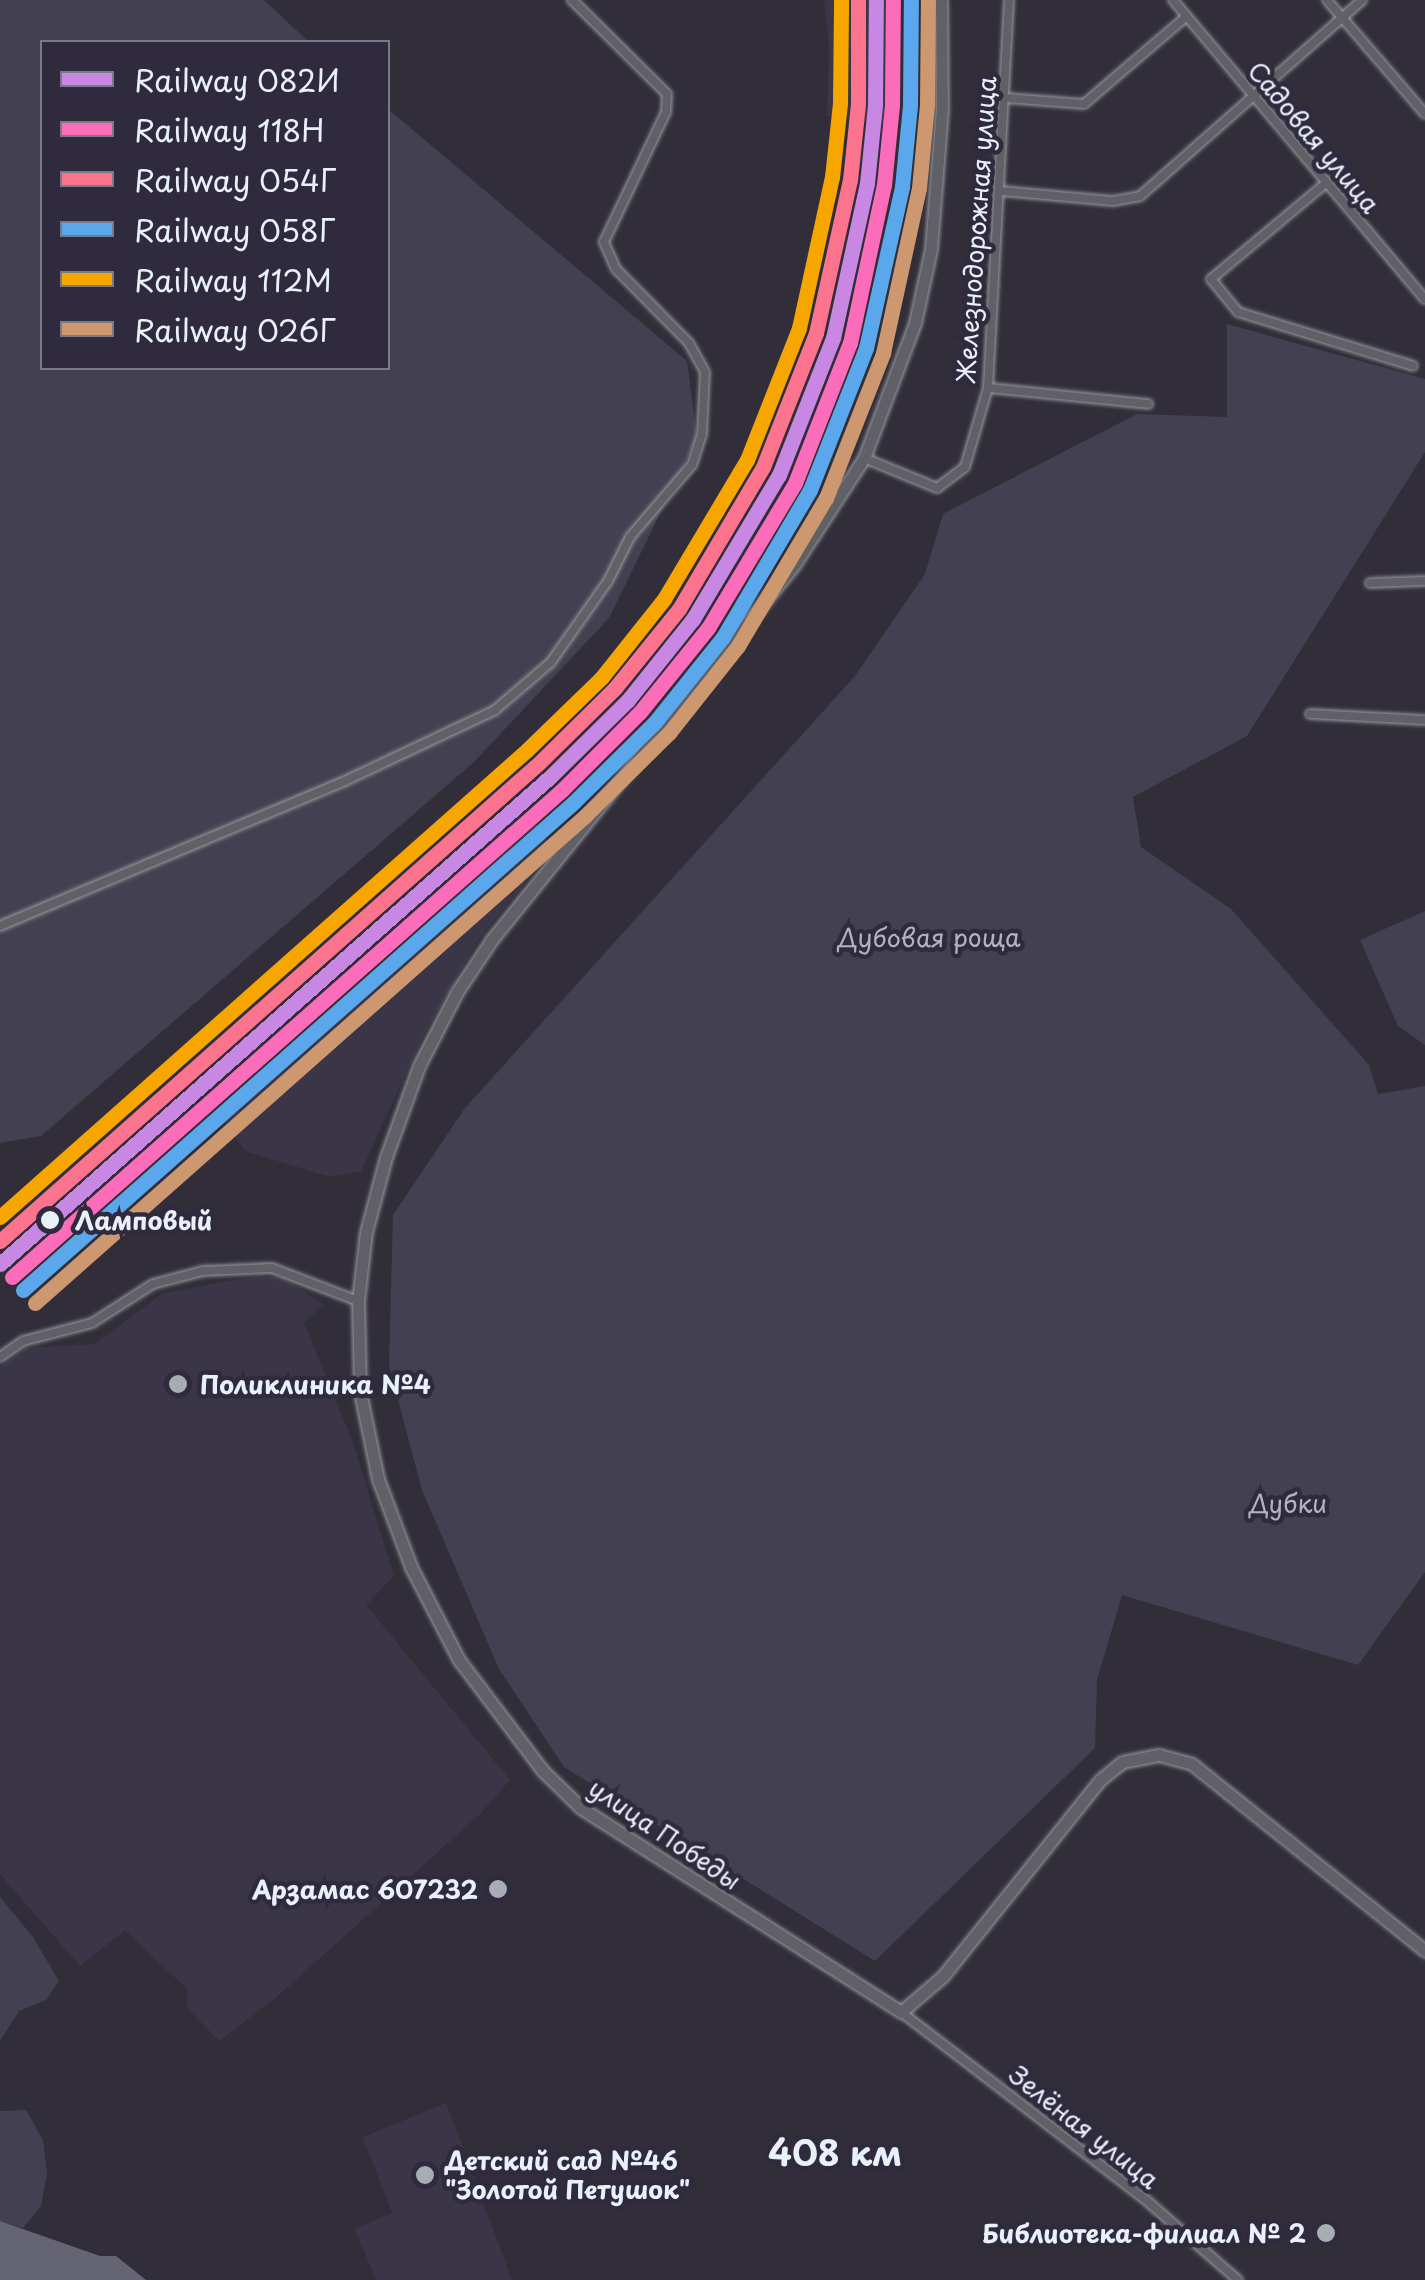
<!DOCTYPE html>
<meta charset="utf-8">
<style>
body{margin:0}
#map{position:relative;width:1425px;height:2280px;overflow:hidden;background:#312e39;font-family:"Playpen Sans",sans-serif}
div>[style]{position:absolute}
.built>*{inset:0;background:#3a3647}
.green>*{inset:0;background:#434151}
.water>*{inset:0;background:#646472}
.roads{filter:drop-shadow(0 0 2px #98999f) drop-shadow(0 0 2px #98999f)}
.street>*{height:8px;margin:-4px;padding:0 4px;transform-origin:4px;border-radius:4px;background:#606067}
.secondary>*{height:11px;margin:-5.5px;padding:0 5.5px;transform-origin:5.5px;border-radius:5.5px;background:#606067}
.rail-1>*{height:15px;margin:-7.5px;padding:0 7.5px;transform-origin:7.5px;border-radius:7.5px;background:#c787e3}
.rail-2>*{height:15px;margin:-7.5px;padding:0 7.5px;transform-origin:7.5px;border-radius:7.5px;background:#fb6dba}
.rail-3>*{height:15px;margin:-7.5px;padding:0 7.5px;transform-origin:7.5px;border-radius:7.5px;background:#fc738d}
.rail-4>*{height:15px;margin:-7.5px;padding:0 7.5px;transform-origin:7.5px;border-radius:7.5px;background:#5aa8eb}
.rail-5>*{height:15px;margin:-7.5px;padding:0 7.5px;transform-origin:7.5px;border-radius:7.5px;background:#f7a600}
.rail-6>*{height:15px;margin:-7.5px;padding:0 7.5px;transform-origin:7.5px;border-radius:7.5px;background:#cd976f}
.dots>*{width:28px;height:28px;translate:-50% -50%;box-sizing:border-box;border:5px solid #2f2a3d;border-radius:50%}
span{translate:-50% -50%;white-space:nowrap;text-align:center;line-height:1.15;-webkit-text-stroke:9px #2f2a3d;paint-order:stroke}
.street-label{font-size:25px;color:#e8f1f8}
.park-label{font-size:25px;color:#afb4bf}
.stop-label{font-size:25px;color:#e8f1f8;font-weight:700}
.left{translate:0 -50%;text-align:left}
.poi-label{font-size:25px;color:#e8f1f8;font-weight:700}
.right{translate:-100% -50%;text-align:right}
.district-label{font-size:35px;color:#e8f1f8;font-weight:700}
.legend{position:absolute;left:40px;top:40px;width:350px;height:330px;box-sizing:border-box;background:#2f2a3d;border:2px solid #797a88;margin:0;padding:12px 18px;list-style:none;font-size:30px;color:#e8f1f8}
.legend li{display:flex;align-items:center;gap:20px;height:50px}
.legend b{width:50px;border:2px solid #797a88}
</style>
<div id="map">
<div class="built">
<div style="clip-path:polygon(824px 0,887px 0,893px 126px,827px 115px,829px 49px)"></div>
<div style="clip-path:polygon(541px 820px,550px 853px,480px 937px,424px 1034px,361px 1171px,330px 1177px,245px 1151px,216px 1112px)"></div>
<div style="clip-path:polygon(252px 1277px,283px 1277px,323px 1304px,304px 1323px,352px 1440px,394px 1576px,366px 1605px,510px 1780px,480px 1814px,279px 1995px,219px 2041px,187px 2008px,187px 1989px,125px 1930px,80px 1966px,0 1874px,0 1367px,25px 1348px,95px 1344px,163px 1293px)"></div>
<div style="clip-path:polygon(446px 2103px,512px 2280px,376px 2280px,355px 2229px,392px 2213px,363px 2137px)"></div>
</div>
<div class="green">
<div style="clip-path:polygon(0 0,264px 0,309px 42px,42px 42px,42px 368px,388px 368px,388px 109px,687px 361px,697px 438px,609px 618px,474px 762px,41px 1136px,0 1143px)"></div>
<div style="clip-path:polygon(1227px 324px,1425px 379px,1425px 452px,1247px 736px,1133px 797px,1141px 847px,1231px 909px,1369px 1065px,1378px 1094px,1425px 1086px,1425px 1572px,1358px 1665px,1122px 1595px,1097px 1680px,1095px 1748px,875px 1961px,564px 1767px,499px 1669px,422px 1490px,389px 1366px,393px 1215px,465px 1108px,855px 676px,925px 574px,943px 514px,1137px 414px,1227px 417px)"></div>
<div style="clip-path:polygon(1425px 911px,1425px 1045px,1398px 1026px,1360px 940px)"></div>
<div style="clip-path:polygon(0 1897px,33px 1937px,59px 1981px,46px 2000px,19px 2011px,0 2041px)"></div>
<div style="clip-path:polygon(26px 2110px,43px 2140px,47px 2173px,41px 2206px,23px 2228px,0 2221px,0 2111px)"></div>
</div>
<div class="water">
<div style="clip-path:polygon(0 2221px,100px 2256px,116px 2256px,146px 2280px,0 2280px)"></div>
</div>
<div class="roads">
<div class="street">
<div style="left:1173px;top:0;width:391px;rotate:49.9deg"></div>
<div style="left:1327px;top:0;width:150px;rotate:49.3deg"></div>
<div style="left:1006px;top:98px;width:78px;rotate:4.4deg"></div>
<div style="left:1084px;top:104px;width:135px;rotate:-40.5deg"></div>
<div style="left:1326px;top:183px;width:150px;rotate:140.1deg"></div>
<div style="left:1211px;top:279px;width:43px;rotate:50.7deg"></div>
<div style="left:1238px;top:312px;width:183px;rotate:17.1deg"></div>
<div style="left:1001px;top:191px;width:112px;rotate:5.1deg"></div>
<div style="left:1113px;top:201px;width:27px;rotate:-10deg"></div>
<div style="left:1140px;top:196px;width:296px;rotate:-41.4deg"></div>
<div style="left:988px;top:388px;width:161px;rotate:5.7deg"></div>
<div style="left:864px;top:458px;width:79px;rotate:22.3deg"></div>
<div style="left:937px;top:488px;width:35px;rotate:-37deg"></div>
<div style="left:965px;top:467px;width:82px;rotate:-73.8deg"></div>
<div style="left:988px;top:388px;width:389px;rotate:-86.9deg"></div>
<div style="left:1370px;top:583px;width:55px;rotate:-2.1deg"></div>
<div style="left:1310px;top:714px;width:115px;rotate:3deg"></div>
<div style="left:0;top:926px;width:374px;rotate:-22.8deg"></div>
<div style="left:345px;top:781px;width:166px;rotate:-25.3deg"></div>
<div style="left:495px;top:710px;width:74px;rotate:-40.6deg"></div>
<div style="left:551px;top:662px;width:99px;rotate:-54.9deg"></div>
<div style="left:608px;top:581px;width:49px;rotate:-63.4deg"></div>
<div style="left:630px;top:537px;width:95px;rotate:-49.3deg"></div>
<div style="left:692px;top:465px;width:32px;rotate:-72deg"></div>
<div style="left:702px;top:435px;width:63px;rotate:-87.3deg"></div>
<div style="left:705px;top:372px;width:33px;rotate:-119deg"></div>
<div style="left:689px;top:343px;width:104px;rotate:-134.6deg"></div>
<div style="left:616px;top:269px;width:30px;rotate:-114deg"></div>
<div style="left:604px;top:242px;width:144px;rotate:-64.5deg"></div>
<div style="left:666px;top:112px;width:18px;rotate:-87deg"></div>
<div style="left:667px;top:94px;width:134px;rotate:-135.3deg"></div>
<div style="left:0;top:1357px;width:28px;rotate:-35deg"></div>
<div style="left:23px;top:1341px;width:71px;rotate:-14.6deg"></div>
<div style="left:92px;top:1323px;width:72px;rotate:-32.6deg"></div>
<div style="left:153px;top:1284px;width:52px;rotate:-14.6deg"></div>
<div style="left:203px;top:1271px;width:69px;rotate:-2.5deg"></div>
<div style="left:272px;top:1268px;width:92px;rotate:21deg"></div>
<div style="left:901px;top:2012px;width:309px;rotate:37.5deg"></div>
<div style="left:1146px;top:2200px;width:122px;rotate:41deg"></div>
</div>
<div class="secondary">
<div style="left:941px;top:0;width:109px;rotate:89.5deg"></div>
<div style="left:942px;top:109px;width:140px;rotate:94.5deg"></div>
<div style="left:931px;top:249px;width:76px;rotate:102.2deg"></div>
<div style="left:915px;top:323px;width:144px;rotate:110.7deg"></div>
<div style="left:864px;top:458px;width:128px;rotate:123.2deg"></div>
<div style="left:794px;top:565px;width:483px;rotate:128.9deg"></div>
<div style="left:491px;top:941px;width:61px;rotate:123.7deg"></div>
<div style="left:457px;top:992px;width:83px;rotate:117.2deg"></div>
<div style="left:419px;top:1066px;width:97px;rotate:109.9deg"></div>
<div style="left:386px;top:1157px;width:78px;rotate:104.9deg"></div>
<div style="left:366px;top:1232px;width:69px;rotate:96.6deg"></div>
<div style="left:358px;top:1301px;width:91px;rotate:88.7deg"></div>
<div style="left:360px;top:1392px;width:89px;rotate:78.3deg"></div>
<div style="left:378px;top:1479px;width:94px;rotate:69.4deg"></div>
<div style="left:411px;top:1567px;width:105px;rotate:62.7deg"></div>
<div style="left:459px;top:1660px;width:139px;rotate:52.9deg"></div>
<div style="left:543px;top:1771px;width:53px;rotate:44.2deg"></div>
<div style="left:581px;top:1808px;width:379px;rotate:32.5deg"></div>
<div style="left:901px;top:2012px;width:55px;rotate:-40.6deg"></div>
<div style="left:943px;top:1976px;width:251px;rotate:-51.3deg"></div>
<div style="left:1100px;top:1780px;width:28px;rotate:-39deg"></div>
<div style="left:1122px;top:1762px;width:38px;rotate:-11deg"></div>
<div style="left:1159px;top:1755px;width:34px;rotate:15deg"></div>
<div style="left:1192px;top:1764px;width:299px;rotate:38.7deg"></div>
</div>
</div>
<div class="rail-1">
<div style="left:0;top:1264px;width:736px;rotate:-41.53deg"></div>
<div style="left:551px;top:776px;width:108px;rotate:-44.6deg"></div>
<div style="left:628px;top:700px;width:104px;rotate:-51.3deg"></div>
<div style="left:693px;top:619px;width:168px;rotate:-59.2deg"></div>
<div style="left:779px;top:475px;width:147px;rotate:-68.5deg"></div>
<div style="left:833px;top:338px;width:159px;rotate:-77.6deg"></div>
<div style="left:867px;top:183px;width:78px;rotate:-84.1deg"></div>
<div style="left:875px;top:105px;width:105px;rotate:-89.5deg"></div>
</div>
<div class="rail-2">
<div style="left:12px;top:1277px;width:736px;rotate:-41.53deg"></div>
<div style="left:563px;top:789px;width:109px;rotate:-45deg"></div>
<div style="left:640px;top:712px;width:108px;rotate:-51deg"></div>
<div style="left:708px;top:628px;width:169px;rotate:-59deg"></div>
<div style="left:795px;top:483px;width:150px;rotate:-68.6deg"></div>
<div style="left:850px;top:343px;width:162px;rotate:-77.9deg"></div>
<div style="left:884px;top:185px;width:80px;rotate:-84.3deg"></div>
<div style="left:892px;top:105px;width:105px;rotate:-89.5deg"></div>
</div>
<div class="rail-3">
<div style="left:0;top:1241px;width:720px;rotate:-41.57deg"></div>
<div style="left:539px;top:763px;width:107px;rotate:-44.6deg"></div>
<div style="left:615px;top:688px;width:102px;rotate:-51deg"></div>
<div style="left:679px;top:609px;width:165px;rotate:-59.4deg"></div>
<div style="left:763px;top:467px;width:144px;rotate:-68.4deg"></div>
<div style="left:816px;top:333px;width:157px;rotate:-77.5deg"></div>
<div style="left:850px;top:180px;width:76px;rotate:-84deg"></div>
<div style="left:858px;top:104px;width:104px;rotate:-90deg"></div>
</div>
<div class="rail-4">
<div style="left:23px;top:1290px;width:736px;rotate:-41.53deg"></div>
<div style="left:574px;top:802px;width:114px;rotate:-44.6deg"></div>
<div style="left:655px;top:722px;width:109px;rotate:-51.3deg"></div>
<div style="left:723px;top:637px;width:171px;rotate:-59.4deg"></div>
<div style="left:810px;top:490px;width:153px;rotate:-68.5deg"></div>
<div style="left:866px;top:348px;width:165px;rotate:-77.4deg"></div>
<div style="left:902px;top:187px;width:82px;rotate:-84.4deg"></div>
<div style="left:910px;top:105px;width:105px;rotate:-89.5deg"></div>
</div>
<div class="rail-5">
<div style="left:0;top:1217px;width:704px;rotate:-41.55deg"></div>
<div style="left:527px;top:750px;width:105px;rotate:-44.2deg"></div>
<div style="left:602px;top:677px;width:100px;rotate:-51.5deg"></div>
<div style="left:664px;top:599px;width:162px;rotate:-59.2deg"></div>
<div style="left:747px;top:460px;width:142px;rotate:-68.5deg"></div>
<div style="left:799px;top:328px;width:155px;rotate:-77.7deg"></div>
<div style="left:832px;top:177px;width:74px;rotate:-83.8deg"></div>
<div style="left:840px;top:103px;width:103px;rotate:-89.4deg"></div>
</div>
<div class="rail-6">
<div style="left:35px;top:1303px;width:736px;rotate:-41.53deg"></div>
<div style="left:586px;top:815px;width:117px;rotate:-44.7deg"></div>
<div style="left:669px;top:733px;width:111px;rotate:-51.6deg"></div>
<div style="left:738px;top:646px;width:172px;rotate:-59.3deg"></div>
<div style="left:826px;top:498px;width:156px;rotate:-68.5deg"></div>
<div style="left:883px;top:353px;width:169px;rotate:-77.7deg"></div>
<div style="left:919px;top:188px;width:83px;rotate:-84.5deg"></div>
<div style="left:927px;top:105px;width:105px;rotate:-89.5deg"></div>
</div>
<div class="dots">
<div style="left:50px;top:1220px;background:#e8f1f8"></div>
<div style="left:178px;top:1384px;background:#a8adb5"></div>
<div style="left:498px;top:1889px;background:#a8adb5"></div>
<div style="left:425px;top:2175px;background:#a8adb5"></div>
<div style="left:1326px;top:2233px;background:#a8adb5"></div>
</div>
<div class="street-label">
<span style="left:1314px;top:137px;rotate:50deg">Садовая улица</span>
<span style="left:976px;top:230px;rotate:-86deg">Железнодорожная улица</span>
<span style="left:665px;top:1834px;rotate:34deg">улица Победы</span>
<span style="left:1084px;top:2127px;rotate:38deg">Зелёная улица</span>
</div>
<div class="park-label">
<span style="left:929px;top:937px">Дубовая роща</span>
<span style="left:1288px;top:1503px">Дубки</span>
</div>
<div class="stop-label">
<span class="left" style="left:75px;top:1220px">Ламповый</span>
</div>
<div class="poi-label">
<span class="left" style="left:200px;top:1384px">Поликлиника №4</span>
<span class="right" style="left:478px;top:1889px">Арзамас 607232</span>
<span class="left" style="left:445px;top:2175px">Детский сад №46<br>"Золотой Петушок"</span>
<span class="right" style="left:1306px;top:2233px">Библиотека-филиал № 2</span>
</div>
<div class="district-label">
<span style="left:835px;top:2152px">408 км</span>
</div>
<ul class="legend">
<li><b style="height:12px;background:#c787e3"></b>Railway 082И</li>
<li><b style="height:12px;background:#fb6dba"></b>Railway 118Н</li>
<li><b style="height:12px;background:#fc738d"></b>Railway 054Г</li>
<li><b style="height:12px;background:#5aa8eb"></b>Railway 058Г</li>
<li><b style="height:12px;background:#f7a600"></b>Railway 112М</li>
<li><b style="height:12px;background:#cd976f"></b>Railway 026Г</li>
</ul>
</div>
